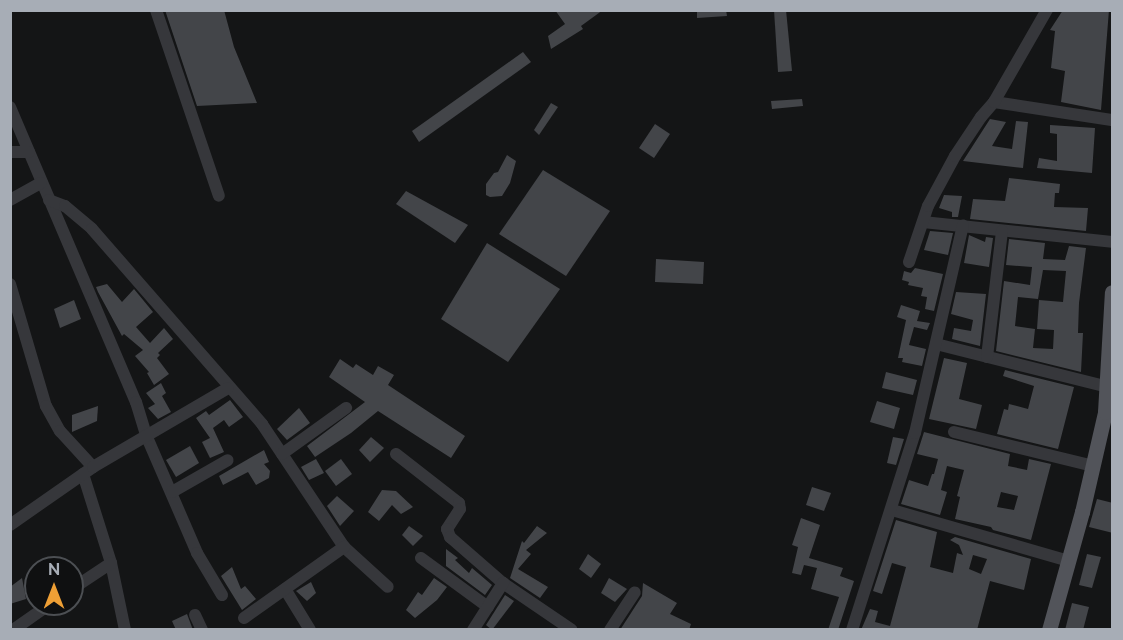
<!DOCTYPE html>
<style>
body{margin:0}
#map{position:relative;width:1123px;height:640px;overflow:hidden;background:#141516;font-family:Raleway,sans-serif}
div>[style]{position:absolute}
.building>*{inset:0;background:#434549}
.minor>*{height:12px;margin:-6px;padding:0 6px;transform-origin:6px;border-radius:6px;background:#36373b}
.major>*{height:15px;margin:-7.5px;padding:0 7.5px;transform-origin:7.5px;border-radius:7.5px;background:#52545a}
span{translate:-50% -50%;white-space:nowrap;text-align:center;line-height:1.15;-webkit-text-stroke:5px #0f1011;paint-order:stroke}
.frame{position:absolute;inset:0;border:12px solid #a7adb6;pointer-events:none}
.north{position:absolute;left:24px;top:556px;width:60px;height:60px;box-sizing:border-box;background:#0f1011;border:2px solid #4c4f53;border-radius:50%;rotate:0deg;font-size:16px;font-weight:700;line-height:24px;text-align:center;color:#a7adb6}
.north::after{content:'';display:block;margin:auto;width:21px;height:27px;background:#ee9f35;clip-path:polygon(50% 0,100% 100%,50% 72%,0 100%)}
</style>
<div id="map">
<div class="building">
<div style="clip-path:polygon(165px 10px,224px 10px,234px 47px,257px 103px,197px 106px)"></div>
<div style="clip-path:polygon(555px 10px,603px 10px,581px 26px,583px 29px,551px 49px,548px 36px,565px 24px)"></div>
<div style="clip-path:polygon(697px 10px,726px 10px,727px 16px,697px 18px)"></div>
<div style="clip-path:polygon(774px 10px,786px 10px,792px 71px,778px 72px)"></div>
<div style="clip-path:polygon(1063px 10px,1109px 10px,1101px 110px,1061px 102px,1065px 71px,1051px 68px,1055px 31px,1050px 30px)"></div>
<div style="clip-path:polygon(523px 52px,531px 62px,419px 142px,412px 131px)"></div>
<div style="clip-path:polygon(802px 99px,803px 106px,772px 109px,771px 101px)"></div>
<div style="clip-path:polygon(551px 103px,558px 107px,539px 135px,534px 130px)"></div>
<div style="clip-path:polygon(990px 119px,1006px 122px,992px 146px,1012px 149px,1016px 121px,1028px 122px,1023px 168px,963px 161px)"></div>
<div style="clip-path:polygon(655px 124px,670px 134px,654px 158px,639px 148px)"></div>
<div style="clip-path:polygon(1050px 125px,1095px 128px,1092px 173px,1037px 168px,1039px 158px,1057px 161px,1057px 134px,1050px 133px)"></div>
<div style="clip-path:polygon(507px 155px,516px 161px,510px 183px,502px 196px,490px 197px,486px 195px,486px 184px,494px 173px,498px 172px)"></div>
<div style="clip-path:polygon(543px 170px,610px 211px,566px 276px,499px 234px)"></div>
<div style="clip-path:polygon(1009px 178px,1060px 184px,1059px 193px,1055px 193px,1054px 207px,1088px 208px,1086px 231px,970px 219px,973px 199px,1005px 201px)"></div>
<div style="clip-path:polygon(406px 191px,468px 225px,455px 243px,396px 204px)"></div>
<div style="clip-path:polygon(944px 195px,962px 196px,958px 217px,952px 217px,952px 212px,939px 208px)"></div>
<div style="clip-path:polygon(930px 231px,953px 233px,948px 255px,924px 250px)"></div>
<div style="clip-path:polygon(969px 235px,985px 242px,986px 237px,993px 238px,989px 267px,964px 263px)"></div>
<div style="clip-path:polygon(evenodd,1009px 239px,1045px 243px,1043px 259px,1065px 260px,1069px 246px,1086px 248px,1079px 303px,1078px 333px,1083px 333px,1081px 372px,996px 351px,1004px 281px,1030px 285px,1032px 267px,1006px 265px,1009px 239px,1043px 270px,1066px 271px,1063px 302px,1039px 300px,1037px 329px,1054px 330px,1053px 349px,1033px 348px,1035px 329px,1015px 326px,1018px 297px,1038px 299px,1043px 270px)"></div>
<div style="clip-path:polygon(487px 243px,560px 289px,508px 362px,441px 319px)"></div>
<div style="clip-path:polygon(656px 259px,704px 262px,703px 284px,655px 282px)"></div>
<div style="clip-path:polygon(915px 268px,943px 274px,934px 311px,925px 309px,927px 297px,921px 296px,923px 288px,908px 285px,909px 282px,902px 280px,904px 271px,911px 273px)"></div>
<div style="clip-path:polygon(107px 284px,122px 302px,134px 289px,153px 312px,136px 327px,150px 343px,164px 328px,173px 339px,158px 353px,160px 355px,157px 358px,169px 374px,154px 385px,147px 373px,149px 372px,135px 356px,143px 350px,124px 334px,122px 336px,98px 292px,96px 287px)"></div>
<div style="clip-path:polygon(956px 292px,986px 294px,980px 346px,952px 339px,954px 328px,971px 331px,973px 320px,951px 314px)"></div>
<div style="clip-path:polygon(74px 300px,81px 319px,60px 328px,54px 309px)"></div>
<div style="clip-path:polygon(901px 305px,920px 311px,917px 321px,930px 323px,927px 330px,914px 327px,909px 345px,926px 349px,922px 366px,902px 362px,903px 358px,898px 358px,906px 320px,897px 317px)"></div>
<div style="clip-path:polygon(944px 358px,967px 363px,959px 399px,982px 405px,976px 429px,929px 419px)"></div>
<div style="clip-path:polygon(340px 359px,353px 368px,356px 364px,373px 375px,378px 366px,394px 375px,388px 385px,465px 436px,451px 458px,378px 411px,351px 433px,315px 457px,307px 446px,365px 402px,329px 377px)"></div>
<div style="clip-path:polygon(1005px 370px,1074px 387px,1058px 449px,997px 434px,1004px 409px,1008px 410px,1009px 404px,1028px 409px,1034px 386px,1003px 376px)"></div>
<div style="clip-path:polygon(886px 372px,917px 380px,913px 395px,882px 388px)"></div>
<div style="clip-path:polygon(161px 383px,166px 393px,162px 396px,171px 412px,158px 419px,148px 408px,155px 404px,146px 393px)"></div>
<div style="clip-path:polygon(230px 400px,243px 417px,229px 427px,224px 420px,213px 428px,224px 452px,210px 458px,202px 442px,210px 438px,196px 418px,206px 411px,209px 415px)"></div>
<div style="clip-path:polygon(877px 401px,900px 408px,894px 429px,870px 422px)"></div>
<div style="clip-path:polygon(98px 406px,97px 421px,72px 432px,72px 415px)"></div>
<div style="clip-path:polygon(299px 408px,310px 423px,287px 440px,277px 429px)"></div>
<div style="clip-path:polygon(evenodd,924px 432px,1010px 454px,1008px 466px,1027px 470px,1029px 459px,1051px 464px,1031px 540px,993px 530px,991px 527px,955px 519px,960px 497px,957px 496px,964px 470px,947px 466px,941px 490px,947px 492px,940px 515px,901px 504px,909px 480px,928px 486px,932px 474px,934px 474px,938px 459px,917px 454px,924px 432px,1001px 492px,1018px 496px,1014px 510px,997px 507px,1001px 492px)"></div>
<div style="clip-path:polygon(371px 437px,384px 448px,370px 462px,359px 450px)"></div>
<div style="clip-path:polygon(893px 437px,904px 439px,896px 465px,887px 463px)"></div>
<div style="clip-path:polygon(190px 446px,199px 463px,176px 477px,166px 460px)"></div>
<div style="clip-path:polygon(264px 450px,269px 462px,264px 464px,270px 471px,269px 478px,256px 485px,248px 472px,223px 485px,219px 476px)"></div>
<div style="clip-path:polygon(316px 459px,324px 473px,309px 480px,301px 467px)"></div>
<div style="clip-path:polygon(341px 459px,352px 474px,336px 486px,325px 471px)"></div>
<div style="clip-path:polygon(812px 487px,831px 493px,824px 511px,806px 505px)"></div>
<div style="clip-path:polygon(382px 490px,396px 491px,413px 507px,401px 514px,392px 505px,379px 521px,368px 512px)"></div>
<div style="clip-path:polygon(337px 496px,354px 511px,340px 526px,327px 506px)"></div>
<div style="clip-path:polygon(1097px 499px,1113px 503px,1113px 533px,1089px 527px)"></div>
<div style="clip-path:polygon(801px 518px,820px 525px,809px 558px,843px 568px,840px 576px,854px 581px,838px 630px,828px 630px,839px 597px,811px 589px,817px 568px,804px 565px,801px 575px,792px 573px,798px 547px,792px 545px)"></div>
<div style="clip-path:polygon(evenodd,896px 520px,937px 532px,930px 567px,953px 573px,957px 553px,963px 555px,959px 545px,950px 540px,955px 537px,1031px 559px,1024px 590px,990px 581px,977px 630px,861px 630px,870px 609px,878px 611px,875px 622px,890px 626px,906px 567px,892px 563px,882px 594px,873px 591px,896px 520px,973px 555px,987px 559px,981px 574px,969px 569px,973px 555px)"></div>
<div style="clip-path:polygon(409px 526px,423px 536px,413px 546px,402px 535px)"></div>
<div style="clip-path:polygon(537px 526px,547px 533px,526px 550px,531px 554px,518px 569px,548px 587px,540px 598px,510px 578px,522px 541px,524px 543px)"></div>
<div style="clip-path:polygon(446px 549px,458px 558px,455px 560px,469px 573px,472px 568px,492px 585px,485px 595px,446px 566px)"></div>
<div style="clip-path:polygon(588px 554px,601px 564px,591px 578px,579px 569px)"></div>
<div style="clip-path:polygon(1087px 554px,1101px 557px,1092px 588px,1079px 585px)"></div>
<div style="clip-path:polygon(232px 567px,241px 589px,245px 586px,256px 599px,242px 610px,221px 576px)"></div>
<div style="clip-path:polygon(22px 578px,26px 599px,10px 604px,10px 587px)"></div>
<div style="clip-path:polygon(434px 578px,447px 587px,437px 600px,415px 618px,406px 610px,418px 592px,422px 595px)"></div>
<div style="clip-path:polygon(609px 578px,627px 589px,615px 602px,601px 593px)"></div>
<div style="clip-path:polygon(311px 582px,316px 593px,307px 601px,296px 591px)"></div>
<div style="clip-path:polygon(643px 583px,677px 603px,670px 614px,691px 624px,689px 630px,620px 630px,642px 596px)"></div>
<div style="clip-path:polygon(505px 595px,514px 601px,492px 630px,486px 625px)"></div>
<div style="clip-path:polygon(1072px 603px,1089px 607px,1083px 630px,1065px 630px)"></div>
<div style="clip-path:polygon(187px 614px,193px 630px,176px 630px,172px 621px)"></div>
</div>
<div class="minor">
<div style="left:156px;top:10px;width:196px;rotate:71.3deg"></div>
<div style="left:994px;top:102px;width:119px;rotate:8.7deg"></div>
<div style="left:10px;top:107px;width:321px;rotate:66.9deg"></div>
<div style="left:136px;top:402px;width:34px;rotate:73deg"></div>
<div style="left:146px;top:435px;width:129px;rotate:66.6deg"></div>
<div style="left:197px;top:553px;width:49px;rotate:59.2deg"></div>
<div style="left:10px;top:152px;width:19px"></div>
<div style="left:10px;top:200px;width:35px;rotate:-29deg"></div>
<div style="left:49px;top:200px;width:17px;rotate:21deg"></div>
<div style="left:65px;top:206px;width:35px;rotate:40deg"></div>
<div style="left:92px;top:229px;width:259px;rotate:48.9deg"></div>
<div style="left:262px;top:424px;width:148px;rotate:56.3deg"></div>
<div style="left:344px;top:547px;width:59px;rotate:42.3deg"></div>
<div style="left:923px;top:222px;width:190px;rotate:6deg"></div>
<div style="left:909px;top:262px;width:59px;rotate:-71.3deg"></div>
<div style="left:928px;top:206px;width:57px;rotate:-61.6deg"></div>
<div style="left:955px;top:156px;width:47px;rotate:-56.3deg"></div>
<div style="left:981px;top:117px;width:20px;rotate:-49deg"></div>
<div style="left:994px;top:102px;width:106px;rotate:-60.1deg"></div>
<div style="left:10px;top:284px;width:127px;rotate:73.6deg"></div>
<div style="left:46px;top:406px;width:29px;rotate:61deg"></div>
<div style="left:60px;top:431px;width:49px;rotate:47.5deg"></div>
<div style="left:936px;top:344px;width:177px;rotate:14deg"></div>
<div style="left:987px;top:357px;width:127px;rotate:-83.2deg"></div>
<div style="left:954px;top:432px;width:143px;rotate:13.7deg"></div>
<div style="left:282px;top:454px;width:79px;rotate:-35.7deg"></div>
<div style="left:396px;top:454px;width:80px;rotate:37.9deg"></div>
<div style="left:459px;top:503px;width:6px;rotate:81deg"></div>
<div style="left:460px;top:509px;width:24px;rotate:123deg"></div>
<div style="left:447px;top:529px;width:9px;rotate:69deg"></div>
<div style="left:450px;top:537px;width:70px;rotate:41deg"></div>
<div style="left:503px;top:583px;width:83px;rotate:34.3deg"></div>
<div style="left:83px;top:474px;width:93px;rotate:72.5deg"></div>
<div style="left:111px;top:563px;width:68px;rotate:78.2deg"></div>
<div style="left:172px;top:492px;width:64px;rotate:-29.7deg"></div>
<div style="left:892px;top:510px;width:184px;rotate:16.1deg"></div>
<div style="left:10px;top:525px;width:101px;rotate:-34.9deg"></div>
<div style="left:93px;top:467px;width:156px;rotate:-30.3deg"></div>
<div style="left:421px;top:558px;width:83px;rotate:36.2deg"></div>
<div style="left:72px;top:589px;width:47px;rotate:-33.7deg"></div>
<div style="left:285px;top:589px;width:48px;rotate:58.6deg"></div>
<div style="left:195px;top:615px;width:17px;rotate:65deg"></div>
<div style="left:244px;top:618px;width:123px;rotate:-35.4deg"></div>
<div style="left:13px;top:630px;width:45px;rotate:-35.1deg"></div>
<div style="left:473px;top:630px;width:56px;rotate:-57.4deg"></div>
<div style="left:610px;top:630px;width:45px;rotate:-56.7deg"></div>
<div style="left:852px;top:630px;width:207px;rotate:-72.3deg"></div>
<div style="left:915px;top:433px;width:213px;rotate:-77deg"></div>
</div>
<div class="major">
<div style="left:1049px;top:630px;width:123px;rotate:-74.4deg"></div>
<div style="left:1082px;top:512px;width:103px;rotate:-77deg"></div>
<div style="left:1105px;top:412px;width:120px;rotate:-86.7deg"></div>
</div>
<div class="frame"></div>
<div class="north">N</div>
</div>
